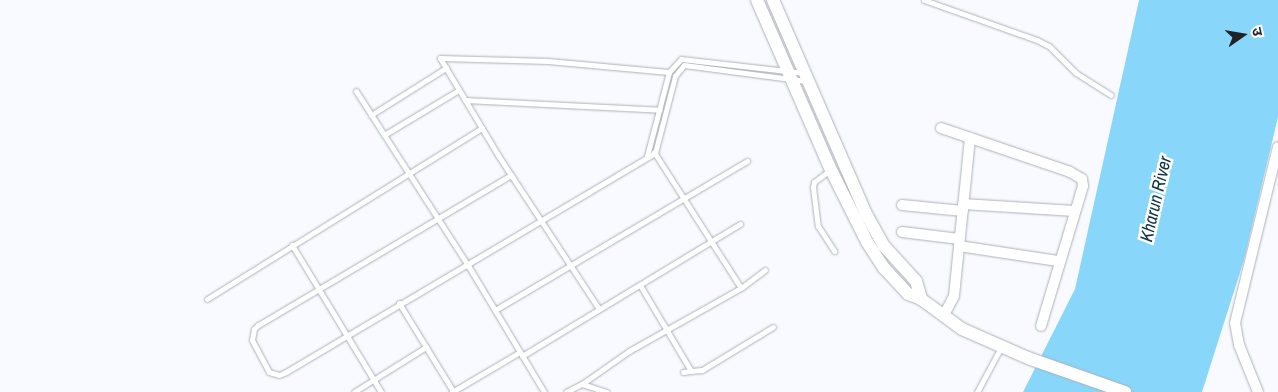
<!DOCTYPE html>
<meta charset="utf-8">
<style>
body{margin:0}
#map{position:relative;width:1278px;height:392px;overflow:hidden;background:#f9faff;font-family:"Archivo Narrow","Noto Sans Devanagari",sans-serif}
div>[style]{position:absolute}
.water>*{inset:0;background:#88d7fb}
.roads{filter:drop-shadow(0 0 1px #acb0ba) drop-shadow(0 0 1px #acb0ba)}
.service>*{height:5px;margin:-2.5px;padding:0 2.5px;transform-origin:2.5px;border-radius:2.5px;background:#fff}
.minor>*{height:10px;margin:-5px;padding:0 5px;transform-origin:5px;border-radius:5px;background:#fff}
.tertiary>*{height:12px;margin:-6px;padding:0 6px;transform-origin:6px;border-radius:6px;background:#fff}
span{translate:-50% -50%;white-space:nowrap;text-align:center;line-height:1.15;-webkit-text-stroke:5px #fff;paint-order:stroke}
.water-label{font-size:18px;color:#0d3241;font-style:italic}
.north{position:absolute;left:1218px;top:10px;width:50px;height:50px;-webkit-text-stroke:4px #fff;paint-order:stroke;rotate:77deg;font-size:14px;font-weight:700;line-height:20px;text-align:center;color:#202226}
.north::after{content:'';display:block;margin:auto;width:18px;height:22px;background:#202226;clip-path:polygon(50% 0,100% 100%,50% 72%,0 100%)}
</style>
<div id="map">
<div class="water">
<div style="clip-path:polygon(1139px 0,1278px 0,1278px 117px,1244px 260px,1202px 392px,1023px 392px,1075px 289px)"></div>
</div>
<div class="roads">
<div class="service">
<div style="left:924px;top:0;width:120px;rotate:19.5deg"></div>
<div style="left:1037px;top:40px;width:13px;rotate:27deg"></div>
<div style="left:1049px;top:46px;width:38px;rotate:45deg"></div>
<div style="left:1076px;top:73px;width:41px;rotate:32.2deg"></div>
<div style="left:356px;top:91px;width:209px;rotate:57.3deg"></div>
<div style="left:469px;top:267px;width:146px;rotate:59deg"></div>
<div style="left:465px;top:100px;width:195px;rotate:2.9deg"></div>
<div style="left:371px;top:115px;width:89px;rotate:-32.1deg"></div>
<div style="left:384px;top:135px;width:87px;rotate:-31deg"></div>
<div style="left:654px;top:152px;width:161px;rotate:57.4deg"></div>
<div style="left:647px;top:156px;width:87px;rotate:-75.3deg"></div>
<div style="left:669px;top:72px;width:18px;rotate:-47deg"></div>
<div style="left:681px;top:59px;width:124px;rotate:6.5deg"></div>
<div style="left:830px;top:170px;width:20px;rotate:143deg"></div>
<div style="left:814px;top:182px;width:5px;rotate:101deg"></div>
<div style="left:813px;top:187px;width:39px;rotate:83deg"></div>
<div style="left:818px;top:226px;width:30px;rotate:57deg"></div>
<div style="left:511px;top:175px;width:294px;rotate:149.3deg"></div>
<div style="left:258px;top:325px;width:6px;rotate:135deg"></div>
<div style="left:254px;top:329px;width:11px;rotate:100deg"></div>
<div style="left:252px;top:340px;width:36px;rotate:62deg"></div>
<div style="left:269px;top:372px;width:10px;rotate:17deg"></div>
<div style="left:279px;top:375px;width:8px;rotate:-23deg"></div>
<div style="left:286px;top:372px;width:429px;rotate:-30.7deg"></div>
<div style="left:655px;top:153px;width:80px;rotate:-75.4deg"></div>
<div style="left:675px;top:76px;width:14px;rotate:-51deg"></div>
<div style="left:684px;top:65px;width:123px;rotate:7.5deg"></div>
<div style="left:292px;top:245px;width:172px;rotate:58.8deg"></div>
<div style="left:640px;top:285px;width:100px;rotate:59.3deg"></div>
<div style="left:691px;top:371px;width:11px;rotate:-5deg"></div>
<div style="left:702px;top:370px;width:83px;rotate:-31.2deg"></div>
<div style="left:207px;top:299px;width:324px;rotate:-31.9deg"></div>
<div style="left:399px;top:303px;width:103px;rotate:58.5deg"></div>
<div style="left:599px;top:309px;width:184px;rotate:-123.3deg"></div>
<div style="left:498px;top:155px;width:113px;rotate:-120.9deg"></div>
<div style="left:440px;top:58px;width:108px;rotate:1.6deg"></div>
<div style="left:548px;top:61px;width:121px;rotate:5.2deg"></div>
<div style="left:495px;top:310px;width:293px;rotate:-30.6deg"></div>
<div style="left:522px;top:356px;width:255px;rotate:-31.2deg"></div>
<div style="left:683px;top:372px;width:8px;rotate:-7deg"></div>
<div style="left:582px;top:384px;width:57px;rotate:-35.1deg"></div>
<div style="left:629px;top:351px;width:129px;rotate:-29.4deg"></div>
<div style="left:741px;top:288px;width:30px;rotate:-37deg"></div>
<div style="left:354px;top:392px;width:85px;rotate:-32deg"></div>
<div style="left:452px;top:392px;width:79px;rotate:-30.5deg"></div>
<div style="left:566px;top:392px;width:18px;rotate:-27deg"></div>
<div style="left:582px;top:384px;width:26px;rotate:18deg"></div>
<div style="left:977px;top:392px;width:51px;rotate:-61.9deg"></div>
</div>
<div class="minor">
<div style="left:941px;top:128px;width:136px;rotate:18.8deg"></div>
<div style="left:1070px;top:172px;width:14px;rotate:30deg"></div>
<div style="left:1082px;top:179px;width:7px;rotate:82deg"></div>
<div style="left:1083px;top:186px;width:146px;rotate:106.7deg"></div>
<div style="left:963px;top:204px;width:112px;rotate:3.6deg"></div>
<div style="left:902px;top:205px;width:61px;rotate:5.6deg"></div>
<div style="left:902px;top:232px;width:58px;rotate:6.9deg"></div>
<div style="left:959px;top:246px;width:100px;rotate:8.6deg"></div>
<div style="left:944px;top:315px;width:21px;rotate:-62deg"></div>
<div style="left:954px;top:296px;width:159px;rotate:-84.2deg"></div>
<div style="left:1258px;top:392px;width:51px;rotate:-112deg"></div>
<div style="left:1239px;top:345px;width:22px;rotate:-100deg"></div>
<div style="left:1235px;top:323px;width:181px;rotate:-76.3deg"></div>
</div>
<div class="tertiary">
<div style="left:757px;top:0;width:185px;rotate:66.5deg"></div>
<div style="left:831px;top:170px;width:80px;rotate:63.4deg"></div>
<div style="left:867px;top:242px;width:31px;rotate:57deg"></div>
<div style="left:884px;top:268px;width:35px;rotate:47deg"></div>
<div style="left:908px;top:294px;width:14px;rotate:21deg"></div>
<div style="left:921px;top:299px;width:51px;rotate:36.2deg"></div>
<div style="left:962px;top:329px;width:72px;rotate:23.7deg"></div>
<div style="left:1028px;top:358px;width:103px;rotate:19.3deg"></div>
<div style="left:773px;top:0;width:231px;rotate:66.5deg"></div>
<div style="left:865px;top:212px;width:39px;rotate:61deg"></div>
<div style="left:884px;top:246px;width:47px;rotate:47.6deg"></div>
<div style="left:916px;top:281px;width:19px;rotate:74deg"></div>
</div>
</div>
<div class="water-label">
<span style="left:1156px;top:199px;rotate:-77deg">Kharun River</span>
</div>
<div class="north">उ</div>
</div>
